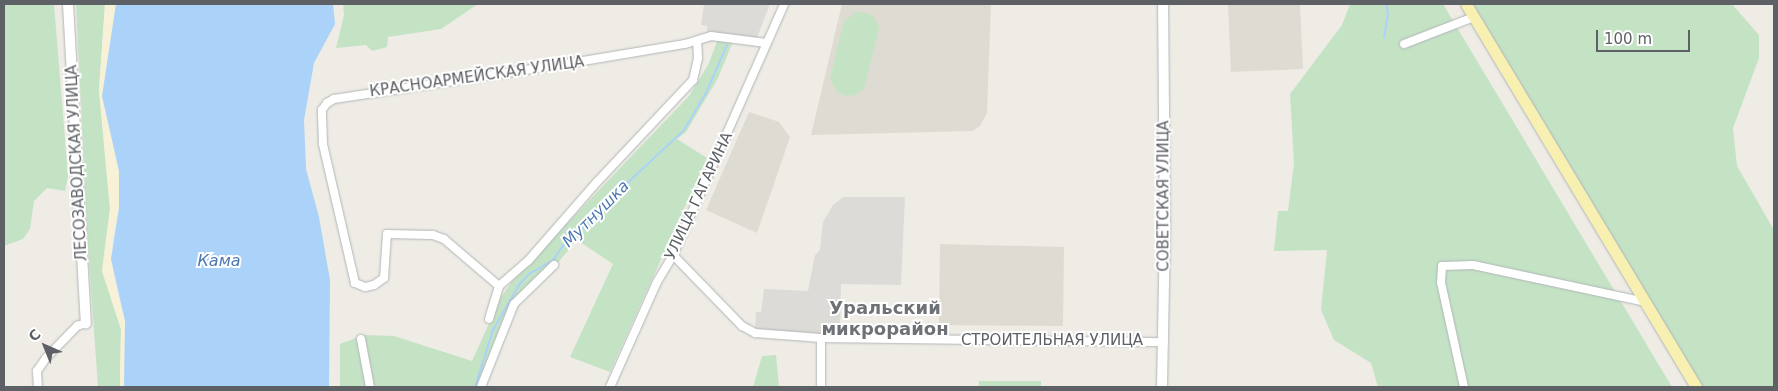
<!DOCTYPE html>
<meta charset="utf-8">
<style>
body{margin:0}
#map{position:relative;width:1778px;height:391px;overflow:hidden;background:#eeece5;font-family:"DejaVu Sans",sans-serif}
div>[style]{position:absolute}
.industrial>*{inset:0;background:#dddbd7}
.education>*{inset:0;background:#dedbd3}
.green>*{inset:0;background:#c4e3c5}
.sand>*{inset:0;background:#f7f1d7}
.water>*{inset:0;background:#abd2f8}
.stream>*{height:2px;margin:-1px;padding:0 1px;transform-origin:1px;border-radius:1px;background:#abd2f8}
.roads{filter:drop-shadow(0 0 1px #b2b5b9) drop-shadow(0 0 1px #b2b5b9)}
.street>*{height:8px;margin:-4px;padding:0 4px;transform-origin:4px;border-radius:4px;background:#fff}
.secondary>*{height:10px;margin:-5px;padding:0 5px;transform-origin:5px;border-radius:5px;background:#fff}
.primary>*{height:11px;margin:-5.5px;padding:0 5.5px;transform-origin:5.5px;border-radius:5.5px;background:#f8f0b0}
span{translate:-50% -50%;white-space:nowrap;text-align:center;line-height:1.15;-webkit-text-stroke:4px #fff;paint-order:stroke}
.street-label{font-size:15px;color:#5d6064}
.water-label{font-size:16px;color:#4c78b1;font-style:italic}
.quarter-label{font-size:18px;color:#6e7176;font-weight:700}
.frame{position:absolute;inset:0;border:5px solid #5d6064;pointer-events:none}
.north{position:absolute;left:20px;top:321px;width:50px;height:50px;-webkit-text-stroke:4px #fff;paint-order:stroke;rotate:316deg;font-size:14px;font-weight:700;line-height:20px;text-align:center;color:#5d6064}
.north::after{content:'';display:block;margin:auto;width:18px;height:22px;background:#5d6064;clip-path:polygon(50% 0,100% 100%,50% 72%,0 100%)}
.scale{position:absolute;left:1596px;top:30px;width:94px;height:22px;box-sizing:border-box;border:2px solid #5d6064;border-top:0;padding-left:6px;font-size:15px;line-height:18px;white-space:nowrap;color:#5d6064;-webkit-text-stroke:4px #fff;paint-order:stroke}
</style>
<div id="map">
<div class="industrial">
<div style="clip-path:polygon(704px 4px,770px 4px,756px 40px,707px 33px,707px 26px,701px 25px)"></div>
<div style="clip-path:polygon(843px 197px,905px 197px,901px 285px,841px 284px,840px 331px,820px 335px,755px 331px,756px 312px,761px 312px,764px 289px,808px 291px,815px 255px,820px 250px,823px 222px,833px 205px)"></div>
</div>
<div class="education">
<div style="clip-path:polygon(842px 4px,991px 4px,987px 113px,980px 126px,973px 131px,811px 135px)"></div>
<div style="clip-path:polygon(1228px 4px,1300px 4px,1303px 69px,1231px 72px)"></div>
<div style="clip-path:polygon(749px 112px,779px 122px,790px 137px,757px 233px,706px 210px)"></div>
<div style="clip-path:polygon(940px 244px,1064px 247px,1063px 326px,939px 325px)"></div>
</div>
<div class="green">
<div style="clip-path:polygon(4px 4px,54px 4px,68px 176px,65px 191px,47px 188px,34px 201px,30px 229px,23px 239px,4px 246px)"></div>
<div style="clip-path:polygon(76px 4px,105px 4px,99px 90px,110px 209px,102px 271px,121px 329px,120px 387px,98px 387px,88px 246px)"></div>
<div style="clip-path:polygon(343px 4px,478px 4px,441px 29px,388px 37px,387px 47px,372px 51px,366px 45px,336px 48px,344px 15px)"></div>
<div style="clip-path:polygon(1350px 4px,1443px 4px,1672px 387px,1378px 387px,1371px 363px,1334px 340px,1321px 310px,1327px 250px,1274px 251px,1278px 211px,1288px 211px,1294px 163px,1290px 94px,1342px 25px)"></div>
<div style="clip-path:polygon(1471px 4px,1732px 4px,1759px 35px,1759px 58px,1733px 128px,1737px 166px,1774px 230px,1774px 387px,1701px 387px)"></div>
<div style="clip-path:polygon(858px 11px,874px 16px,879px 29px,864px 89px,855px 95px,845px 96px,836px 91px,830px 78px,844px 21px)"></div>
<div style="clip-path:polygon(720px 34px,735px 37px,718px 78px,686px 132px,677px 139px,707px 158px,610px 372px,570px 357px,613px 264px,577px 240px,556px 265px,513px 303px,479px 387px,340px 387px,340px 344px,364px 335px,394px 336px,472px 361px,501px 297px,514px 279px,689px 96px,708px 65px)"></div>
<div style="clip-path:polygon(776px 355px,779px 387px,753px 387px,762px 356px)"></div>
<div style="clip-path:polygon(979px 381px,1041px 381px,1041px 387px,979px 387px)"></div>
</div>
<div class="sand">
<div style="clip-path:polygon(105px 4px,116px 4px,102px 96px,119px 171px,119px 208px,112px 240px,114px 280px,125px 321px,124px 387px,120px 387px,120px 375px,121px 329px,102px 271px,110px 209px,99px 90px)"></div>
</div>
<div class="water">
<div style="clip-path:polygon(116px 4px,333px 4px,335px 24px,314px 63px,304px 120px,306px 169px,319px 217px,330px 280px,329px 387px,124px 387px,125px 321px,111px 259px,119px 208px,119px 171px,102px 96px)"></div>
</div>
<div class="stream">
<div style="left:1384px;top:38px;width:24px;rotate:-81deg"></div>
<div style="left:1388px;top:14px;width:10px;rotate:-101deg"></div>
<div style="left:475px;top:387px;width:60px;rotate:-72.5deg"></div>
<div style="left:493px;top:330px;width:52px;rotate:-60deg"></div>
<div style="left:519px;top:285px;width:15px;rotate:-48deg"></div>
<div style="left:529px;top:274px;width:28px;rotate:-30deg"></div>
<div style="left:553px;top:260px;width:28px;rotate:-55deg"></div>
<div style="left:569px;top:237px;width:30px;rotate:-33deg"></div>
<div style="left:594px;top:221px;width:22px;rotate:-56deg"></div>
<div style="left:606px;top:203px;width:107px;rotate:-43.1deg"></div>
<div style="left:684px;top:130px;width:43px;rotate:-59.3deg"></div>
<div style="left:706px;top:93px;width:52px;rotate:-66.4deg"></div>
</div>
<div class="roads">
<div class="street">
<div style="left:1404px;top:44px;width:75px;rotate:-21.1deg"></div>
<div style="left:673px;top:255px;width:99px;rotate:45.8deg"></div>
<div style="left:742px;top:326px;width:15px;rotate:28deg"></div>
<div style="left:755px;top:333px;width:66px;rotate:4.3deg"></div>
<div style="left:821px;top:338px;width:343px;rotate:0.7deg"></div>
<div style="left:499px;top:286px;width:72px;rotate:-139.5deg"></div>
<div style="left:444px;top:239px;width:12px;rotate:-160deg"></div>
<div style="left:433px;top:235px;width:46px;rotate:-178.8deg"></div>
<div style="left:387px;top:234px;width:44px;rotate:93.9deg"></div>
<div style="left:384px;top:278px;width:12px;rotate:145deg"></div>
<div style="left:374px;top:285px;width:9px;rotate:167deg"></div>
<div style="left:365px;top:287px;width:11px;rotate:-158deg"></div>
<div style="left:355px;top:283px;width:143px;rotate:-103deg"></div>
<div style="left:323px;top:144px;width:34px;rotate:-92deg"></div>
<div style="left:322px;top:110px;width:9px;rotate:-54deg"></div>
<div style="left:327px;top:103px;width:8px;rotate:-30deg"></div>
<div style="left:334px;top:99px;width:234px;rotate:-8.6deg"></div>
<div style="left:565px;top:64px;width:122px;rotate:-9.5deg"></div>
<div style="left:685px;top:44px;width:27px;rotate:-17deg"></div>
<div style="left:711px;top:36px;width:56px;rotate:7.1deg"></div>
<div style="left:489px;top:319px;width:34px;rotate:-73deg"></div>
<div style="left:499px;top:286px;width:38px;rotate:-41deg"></div>
<div style="left:528px;top:261px;width:105px;rotate:-48.9deg"></div>
<div style="left:597px;top:182px;width:140px;rotate:-46.7deg"></div>
<div style="left:693px;top:80px;width:23px;rotate:-77deg"></div>
<div style="left:698px;top:58px;width:17px;rotate:-93deg"></div>
<div style="left:361px;top:339px;width:49px;rotate:79.4deg"></div>
<div style="left:38px;top:387px;width:16px;rotate:-94deg"></div>
<div style="left:37px;top:371px;width:16px;rotate:-55deg"></div>
<div style="left:46px;top:358px;width:45px;rotate:-45.9deg"></div>
<div style="left:77px;top:326px;width:9px;rotate:-18deg"></div>
<div style="left:481px;top:387px;width:89px;rotate:-68.3deg"></div>
<div style="left:514px;top:304px;width:56px;rotate:-44.3deg"></div>
<div style="left:610px;top:387px;width:115px;rotate:-65.9deg"></div>
<div style="left:657px;top:282px;width:31px;rotate:-59deg"></div>
<div style="left:673px;top:255px;width:274px;rotate:-66.1deg"></div>
<div style="left:821px;top:387px;width:49px;rotate:-90deg"></div>
<div style="left:1464px;top:387px;width:107px;rotate:-102.4deg"></div>
<div style="left:1441px;top:282px;width:16px;rotate:-86deg"></div>
<div style="left:1442px;top:266px;width:31px;rotate:-2deg"></div>
<div style="left:1473px;top:265px;width:176px;rotate:12.1deg"></div>
</div>
<div class="secondary">
<div style="left:68px;top:4px;width:320px;rotate:86.8deg"></div>
<div style="left:1162px;top:387px;width:161px;rotate:-88.9deg"></div>
<div style="left:1165px;top:226px;width:222px;rotate:-90.5deg"></div>
</div>
<div class="primary">
<div style="left:1466px;top:4px;width:447px;rotate:59deg"></div>
</div>
</div>
<div class="street-label">
<span style="left:477px;top:77px;rotate:-8deg">КРАСНОАРМЕЙСКАЯ УЛИЦА</span>
<span style="left:77px;top:163px;rotate:-93deg">ЛЕСОЗАВОДСКАЯ УЛИЦА</span>
<span style="left:699px;top:196px;rotate:-65deg">УЛИЦА ГАГАРИНА</span>
<span style="left:1164px;top:196px;rotate:-90deg">СОВЕТСКАЯ УЛИЦА</span>
<span style="left:1052px;top:341px">СТРОИТЕЛЬНАЯ УЛИЦА</span>
</div>
<div class="water-label">
<span style="left:596px;top:214px;rotate:-45deg">Мутнушка</span>
<span style="left:219px;top:261px">Кама</span>
</div>
<div class="quarter-label">
<span style="left:885px;top:319px">Уральский<br>микрорайон</span>
</div>
<div class="frame"></div>
<div class="north">С</div>
<div class="scale">100 m</div>
</div>
